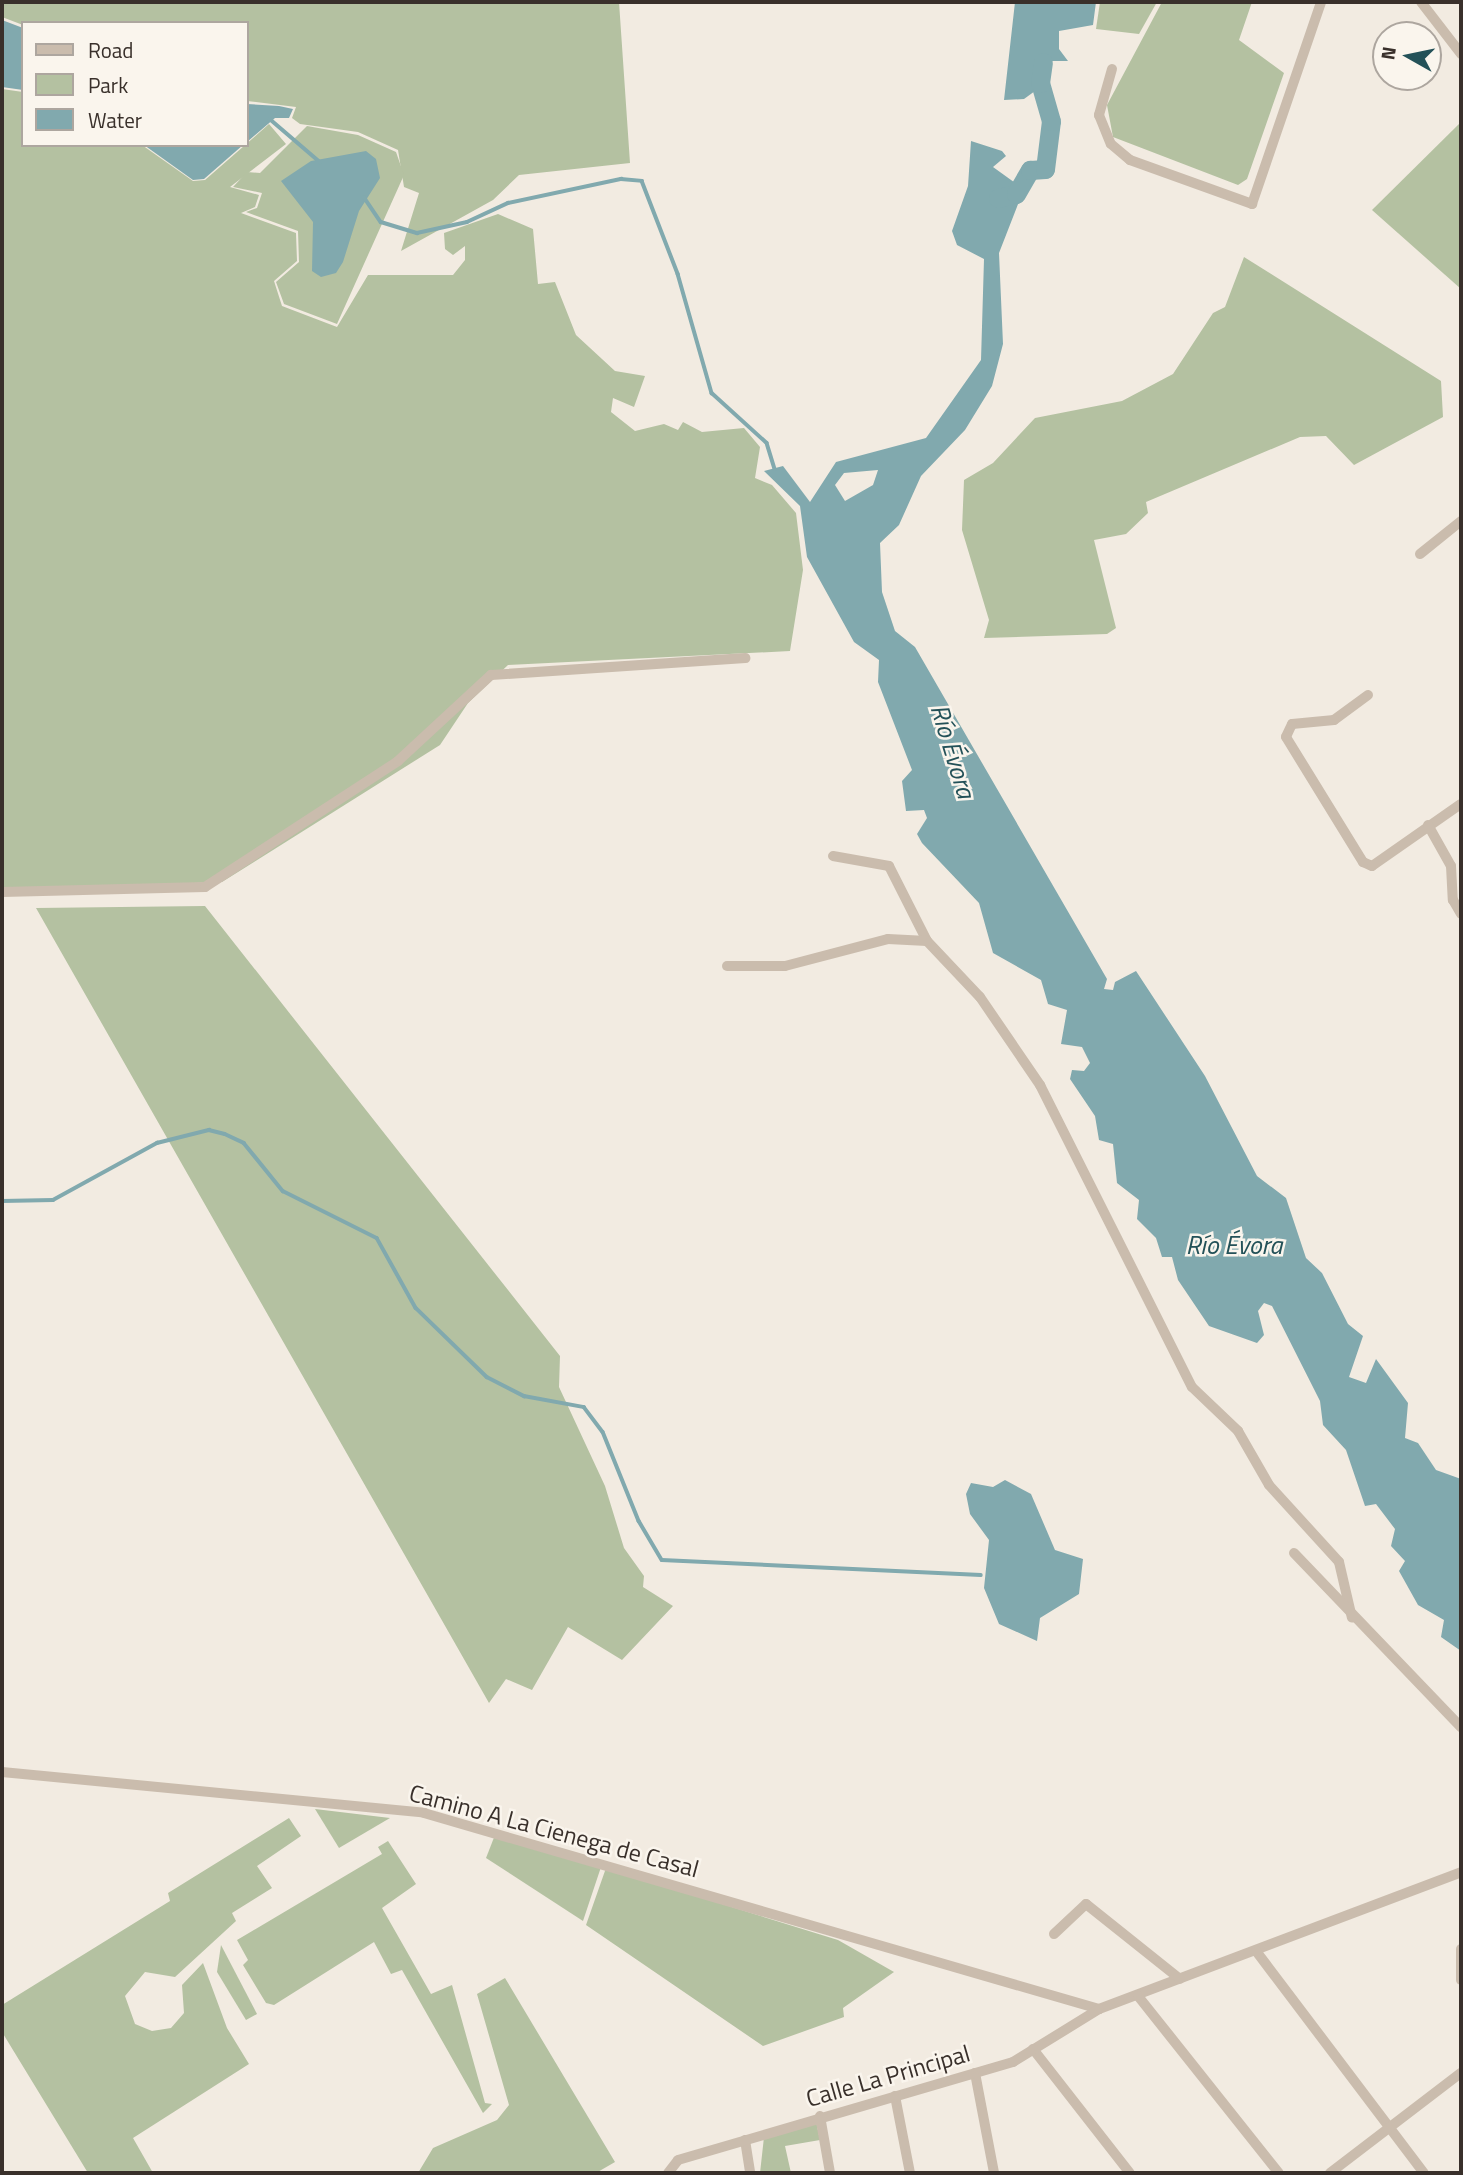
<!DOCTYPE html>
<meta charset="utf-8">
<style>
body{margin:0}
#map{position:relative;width:1463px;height:2175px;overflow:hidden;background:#f2ebe1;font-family:"Titillium Web",sans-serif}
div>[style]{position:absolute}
.green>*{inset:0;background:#b4c1a1}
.water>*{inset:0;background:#81a9ae}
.stream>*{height:3.5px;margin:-1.75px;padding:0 1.75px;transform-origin:1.75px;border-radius:1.75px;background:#81a9ae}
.river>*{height:19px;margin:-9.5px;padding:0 9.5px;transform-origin:9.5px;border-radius:9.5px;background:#81a9ae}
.minor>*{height:10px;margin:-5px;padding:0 5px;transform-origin:5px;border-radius:5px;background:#cabcad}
span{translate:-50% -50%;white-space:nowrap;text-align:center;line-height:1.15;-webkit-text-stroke:5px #faf5ed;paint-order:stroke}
.street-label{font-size:24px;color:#39302b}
.water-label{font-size:26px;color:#235158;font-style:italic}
.frame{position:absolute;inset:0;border:4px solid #39302b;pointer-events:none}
.legend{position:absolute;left:21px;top:21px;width:228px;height:126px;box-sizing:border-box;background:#faf5ed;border:2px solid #ada69f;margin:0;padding:9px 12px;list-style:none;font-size:21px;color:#39302b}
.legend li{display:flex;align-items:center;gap:14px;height:35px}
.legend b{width:35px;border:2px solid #ada69f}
.north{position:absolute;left:1372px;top:21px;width:70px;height:70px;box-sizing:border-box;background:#faf5ed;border:2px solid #ada69f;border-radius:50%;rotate:279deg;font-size:19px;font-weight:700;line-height:28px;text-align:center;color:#39302b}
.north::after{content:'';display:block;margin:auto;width:24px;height:32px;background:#235158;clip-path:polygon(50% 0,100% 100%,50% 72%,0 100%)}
</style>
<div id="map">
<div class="green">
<div style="clip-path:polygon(2px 2px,619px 2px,630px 163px,519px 175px,493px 200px,401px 251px,419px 193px,404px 187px,398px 150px,358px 132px,300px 124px,292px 118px,296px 107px,247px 101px,247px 23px,23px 25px,2px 17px)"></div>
<div style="clip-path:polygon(1100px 2px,1157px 2px,1139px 34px,1096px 29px)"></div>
<div style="clip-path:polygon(1162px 2px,1252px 2px,1239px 40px,1284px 73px,1247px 179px,1238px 185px,1113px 137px,1107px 105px)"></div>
<div style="clip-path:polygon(2px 89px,23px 92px,23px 145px,142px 145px,193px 181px,205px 180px,269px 124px,286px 144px,230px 187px,259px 195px,255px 207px,241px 213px,296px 233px,297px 261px,274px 281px,282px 306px,337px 327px,368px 275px,453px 275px,465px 260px,465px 246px,453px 255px,445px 249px,444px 233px,498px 214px,533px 229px,538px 284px,555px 282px,576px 335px,615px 371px,645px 376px,634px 407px,613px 398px,611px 412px,635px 431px,664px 424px,678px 430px,683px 422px,702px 432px,744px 428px,760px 447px,755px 478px,772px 485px,796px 513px,803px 570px,790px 651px,508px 665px,468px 703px,440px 745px,222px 882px,2px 890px)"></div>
<div style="clip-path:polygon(1461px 122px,1461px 289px,1372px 210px)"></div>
<div style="clip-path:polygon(307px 126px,358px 135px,396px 152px,404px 175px,337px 324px,284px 304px,276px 282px,299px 262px,298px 231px,246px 212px,257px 208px,262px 193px,233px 187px,247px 172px,260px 173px)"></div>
<div style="clip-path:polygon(1244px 257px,1441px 381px,1443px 417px,1354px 465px,1326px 436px,1300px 437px,1146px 502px,1148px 513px,1126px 534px,1094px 540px,1116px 628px,1107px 634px,984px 638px,989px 620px,962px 530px,964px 480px,993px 463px,1035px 418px,1122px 401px,1173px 374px,1213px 313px,1225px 307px)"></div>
<div style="clip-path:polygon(205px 906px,560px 1356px,559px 1387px,605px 1486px,624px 1548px,644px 1576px,643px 1587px,673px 1606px,622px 1660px,568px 1627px,532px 1690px,506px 1679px,489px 1703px,36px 908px)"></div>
<div style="clip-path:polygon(315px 1809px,390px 1818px,339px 1848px)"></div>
<div style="clip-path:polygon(289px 1818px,301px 1836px,257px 1866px,272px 1888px,232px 1913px,236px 1921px,175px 1977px,145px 1972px,125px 1996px,135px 2024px,152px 2031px,171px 2028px,184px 2013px,182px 1985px,203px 1963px,227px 2028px,249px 2064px,133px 2138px,153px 2173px,88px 2173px,2px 2032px,2px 2005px,170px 1901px,168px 1893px)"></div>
<div style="clip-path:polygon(495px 1835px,601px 1867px,583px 1921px,486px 1858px)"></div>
<div style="clip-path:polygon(388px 1841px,416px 1884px,382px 1908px,431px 1994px,452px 1985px,485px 2103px,492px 2104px,483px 2113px,402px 1970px,391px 1974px,374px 1942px,274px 2005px,266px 2003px,243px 1965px,248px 1960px,237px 1940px,382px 1854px,378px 1847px)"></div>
<div style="clip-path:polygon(606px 1868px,838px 1940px,894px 1972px,843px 2008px,844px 2017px,763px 2046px,586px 1925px)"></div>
<div style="clip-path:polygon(221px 1945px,257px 2014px,246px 2020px,217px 1972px)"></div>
<div style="clip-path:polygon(505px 1978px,615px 2162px,596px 2173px,418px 2173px,433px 2148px,497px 2120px,509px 2105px,477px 1994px)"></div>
<div style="clip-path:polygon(816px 2121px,820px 2140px,785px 2146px,791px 2173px,760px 2173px,764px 2137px)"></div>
</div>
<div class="water">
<div style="clip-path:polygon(1015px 2px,1096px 2px,1093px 25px,1059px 31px,1059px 49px,1068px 61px,1052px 61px,1046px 83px,1024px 99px,1004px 100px)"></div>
<div style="clip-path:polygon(2px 20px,23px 28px,23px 90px,2px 87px)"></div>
<div style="clip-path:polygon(247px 104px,279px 106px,293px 109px,289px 118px,275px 118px,247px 142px)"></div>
<div style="clip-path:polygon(evenodd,971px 141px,1002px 151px,1006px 156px,993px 167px,1018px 185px,1020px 199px,999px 253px,1003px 344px,992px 386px,965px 430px,921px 476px,899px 525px,880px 543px,882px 592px,895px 631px,915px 647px,1107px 979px,1104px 989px,1113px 990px,1115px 982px,1136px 971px,1205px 1076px,1257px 1176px,1286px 1198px,1306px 1258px,1322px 1273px,1348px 1324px,1363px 1336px,1349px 1377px,1366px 1383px,1376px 1359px,1408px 1403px,1405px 1438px,1418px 1443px,1436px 1470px,1461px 1479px,1461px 1651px,1441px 1637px,1444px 1620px,1418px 1605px,1399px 1571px,1405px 1561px,1391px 1546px,1395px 1529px,1376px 1504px,1365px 1506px,1346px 1450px,1323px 1425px,1320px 1401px,1272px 1306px,1264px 1303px,1258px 1311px,1264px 1335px,1257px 1343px,1209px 1326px,1178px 1280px,1172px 1257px,1162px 1257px,1156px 1238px,1137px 1219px,1139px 1200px,1117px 1183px,1113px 1144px,1099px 1140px,1095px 1116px,1070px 1079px,1072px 1070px,1084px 1071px,1090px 1063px,1082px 1047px,1061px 1044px,1067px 1010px,1048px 1004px,1041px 980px,993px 953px,979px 903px,922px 843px,917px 834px,927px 818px,924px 810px,906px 811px,902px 781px,912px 770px,878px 682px,879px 660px,854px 642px,807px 557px,800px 506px,764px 471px,783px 466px,810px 502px,836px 462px,926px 438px,981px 360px,984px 259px,957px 245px,952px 231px,968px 186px,971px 141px,878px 470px,873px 485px,845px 501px,835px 485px,844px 473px,878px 470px)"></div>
<div style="clip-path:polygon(144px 145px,243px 145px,204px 179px,193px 180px)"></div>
<div style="clip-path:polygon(366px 151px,376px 159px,380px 178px,359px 211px,343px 262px,336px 273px,321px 277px,312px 271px,313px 222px,281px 181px,311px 161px)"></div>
<div style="clip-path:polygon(1005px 1480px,1031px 1494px,1055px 1550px,1083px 1559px,1079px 1594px,1040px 1618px,1037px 1641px,999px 1624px,984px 1588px,989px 1540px,970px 1514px,966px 1494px,971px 1483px,993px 1487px)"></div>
</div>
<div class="stream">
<div style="left:270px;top:119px;width:66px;rotate:40.7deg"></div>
<div style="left:364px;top:197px;width:30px;rotate:56deg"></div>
<div style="left:381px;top:222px;width:38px;rotate:17deg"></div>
<div style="left:417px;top:233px;width:51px;rotate:-12.4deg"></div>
<div style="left:467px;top:222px;width:45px;rotate:-24.9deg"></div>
<div style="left:508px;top:203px;width:116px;rotate:-12deg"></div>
<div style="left:621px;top:179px;width:21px;rotate:5deg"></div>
<div style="left:642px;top:181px;width:100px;rotate:68.8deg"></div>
<div style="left:678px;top:274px;width:124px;rotate:74.1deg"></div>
<div style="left:712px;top:393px;width:74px;rotate:42.3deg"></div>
<div style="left:767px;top:443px;width:27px;rotate:73deg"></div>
<div style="left:2px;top:1201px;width:51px;rotate:-1.1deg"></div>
<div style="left:53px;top:1200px;width:119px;rotate:-28.7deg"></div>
<div style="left:157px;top:1143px;width:54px;rotate:-14deg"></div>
<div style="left:209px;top:1130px;width:16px;rotate:14deg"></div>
<div style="left:225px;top:1134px;width:21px;rotate:25deg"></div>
<div style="left:244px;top:1143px;width:62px;rotate:50.9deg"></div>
<div style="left:283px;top:1191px;width:105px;rotate:26.6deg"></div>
<div style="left:377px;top:1238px;width:80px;rotate:60.9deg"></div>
<div style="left:416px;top:1308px;width:99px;rotate:44.2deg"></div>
<div style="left:487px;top:1377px;width:42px;rotate:27.2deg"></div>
<div style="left:524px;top:1396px;width:61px;rotate:10.4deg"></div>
<div style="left:584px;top:1407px;width:31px;rotate:53deg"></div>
<div style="left:603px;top:1432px;width:96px;rotate:68deg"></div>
<div style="left:639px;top:1521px;width:45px;rotate:59.5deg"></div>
<div style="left:662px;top:1560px;width:319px;rotate:2.7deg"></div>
</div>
<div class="river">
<div style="left:998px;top:198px;width:18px;rotate:-13deg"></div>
<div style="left:1016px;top:194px;width:28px;rotate:-60deg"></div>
<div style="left:1030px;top:170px;width:15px;rotate:-4deg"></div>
<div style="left:1045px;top:169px;width:48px;rotate:-82.9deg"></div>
<div style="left:1051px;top:121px;width:40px;rotate:-106deg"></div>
<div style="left:1040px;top:83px;width:21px;rotate:-82deg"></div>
</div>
<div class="minor">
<div style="left:1421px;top:2px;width:66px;rotate:52.4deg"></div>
<div style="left:1112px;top:69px;width:48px;rotate:105.8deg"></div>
<div style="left:1099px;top:115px;width:31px;rotate:68deg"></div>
<div style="left:1111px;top:144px;width:25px;rotate:40deg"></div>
<div style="left:1130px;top:160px;width:130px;rotate:19.8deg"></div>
<div style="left:1252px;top:204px;width:213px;rotate:-71.1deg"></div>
<div style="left:1420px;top:554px;width:53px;rotate:-38.8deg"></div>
<div style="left:1368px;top:695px;width:42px;rotate:143.7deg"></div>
<div style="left:1334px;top:720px;width:42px;rotate:174.6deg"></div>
<div style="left:1292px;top:724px;width:14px;rotate:115deg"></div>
<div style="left:1286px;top:737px;width:147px;rotate:58.4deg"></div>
<div style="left:1363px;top:862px;width:10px;rotate:24deg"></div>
<div style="left:1372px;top:866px;width:108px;rotate:-34.9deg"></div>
<div style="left:1428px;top:825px;width:47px;rotate:60.7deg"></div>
<div style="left:1451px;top:866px;width:34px;rotate:87deg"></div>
<div style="left:1453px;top:900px;width:16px;rotate:60deg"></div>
<div style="left:833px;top:856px;width:57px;rotate:10.1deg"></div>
<div style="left:889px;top:866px;width:84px;rotate:63.1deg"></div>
<div style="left:927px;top:941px;width:77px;rotate:46.6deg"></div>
<div style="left:980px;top:997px;width:107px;rotate:55.7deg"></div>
<div style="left:1040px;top:1085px;width:338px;rotate:63.3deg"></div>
<div style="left:1192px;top:1387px;width:64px;rotate:43.7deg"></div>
<div style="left:1238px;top:1431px;width:62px;rotate:60.1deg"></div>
<div style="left:1269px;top:1485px;width:104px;rotate:47.7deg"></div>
<div style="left:1339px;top:1562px;width:57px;rotate:76.9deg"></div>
<div style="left:2px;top:892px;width:203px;rotate:-1.4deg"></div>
<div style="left:205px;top:887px;width:230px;rotate:-33.1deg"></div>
<div style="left:398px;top:761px;width:127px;rotate:-42.8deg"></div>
<div style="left:491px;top:675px;width:255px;rotate:-3.8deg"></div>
<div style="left:727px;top:966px;width:58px"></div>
<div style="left:785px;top:966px;width:106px;rotate:-14.7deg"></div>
<div style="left:888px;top:939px;width:39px;rotate:3deg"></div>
<div style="left:1294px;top:1553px;width:241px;rotate:46.2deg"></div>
<div style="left:2px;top:1772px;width:424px;rotate:5.5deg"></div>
<div style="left:424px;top:1813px;width:703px;rotate:16.19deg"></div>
<div style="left:1099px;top:2009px;width:387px;rotate:-20.7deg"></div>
<div style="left:1054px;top:1934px;width:44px;rotate:-43.2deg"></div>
<div style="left:1086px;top:1904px;width:120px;rotate:38.6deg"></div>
<div style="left:1461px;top:1949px;width:31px;rotate:90deg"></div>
<div style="left:1256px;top:1951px;width:278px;rotate:52.9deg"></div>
<div style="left:1138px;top:1996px;width:226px;rotate:51.5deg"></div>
<div style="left:1033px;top:2049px;width:157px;rotate:52deg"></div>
<div style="left:975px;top:2073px;width:102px;rotate:79.2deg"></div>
<div style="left:895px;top:2096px;width:78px;rotate:79deg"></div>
<div style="left:820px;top:2116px;width:58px;rotate:80deg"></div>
<div style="left:745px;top:2140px;width:33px;rotate:81deg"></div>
<div style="left:668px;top:2173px;width:16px;rotate:-52deg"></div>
<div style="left:678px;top:2160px;width:349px;rotate:-16.3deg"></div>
<div style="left:1013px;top:2062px;width:101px;rotate:-31.6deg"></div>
<div style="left:1330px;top:2173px;width:165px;rotate:-37.4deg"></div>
</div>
<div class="street-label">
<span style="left:554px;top:1831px;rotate:15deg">Camino A La Cienega de Casal</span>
<span style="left:888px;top:2076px;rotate:-16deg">Calle La Principal</span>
</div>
<div class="water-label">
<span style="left:953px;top:751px;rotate:73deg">Río Évora</span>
<span style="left:1234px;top:1245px">Río Évora</span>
</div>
<div class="frame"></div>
<ul class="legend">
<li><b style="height:9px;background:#cabcad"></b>Road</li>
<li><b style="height:19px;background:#b4c1a1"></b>Park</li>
<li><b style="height:19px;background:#81a9ae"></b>Water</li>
</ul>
<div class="north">N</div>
</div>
